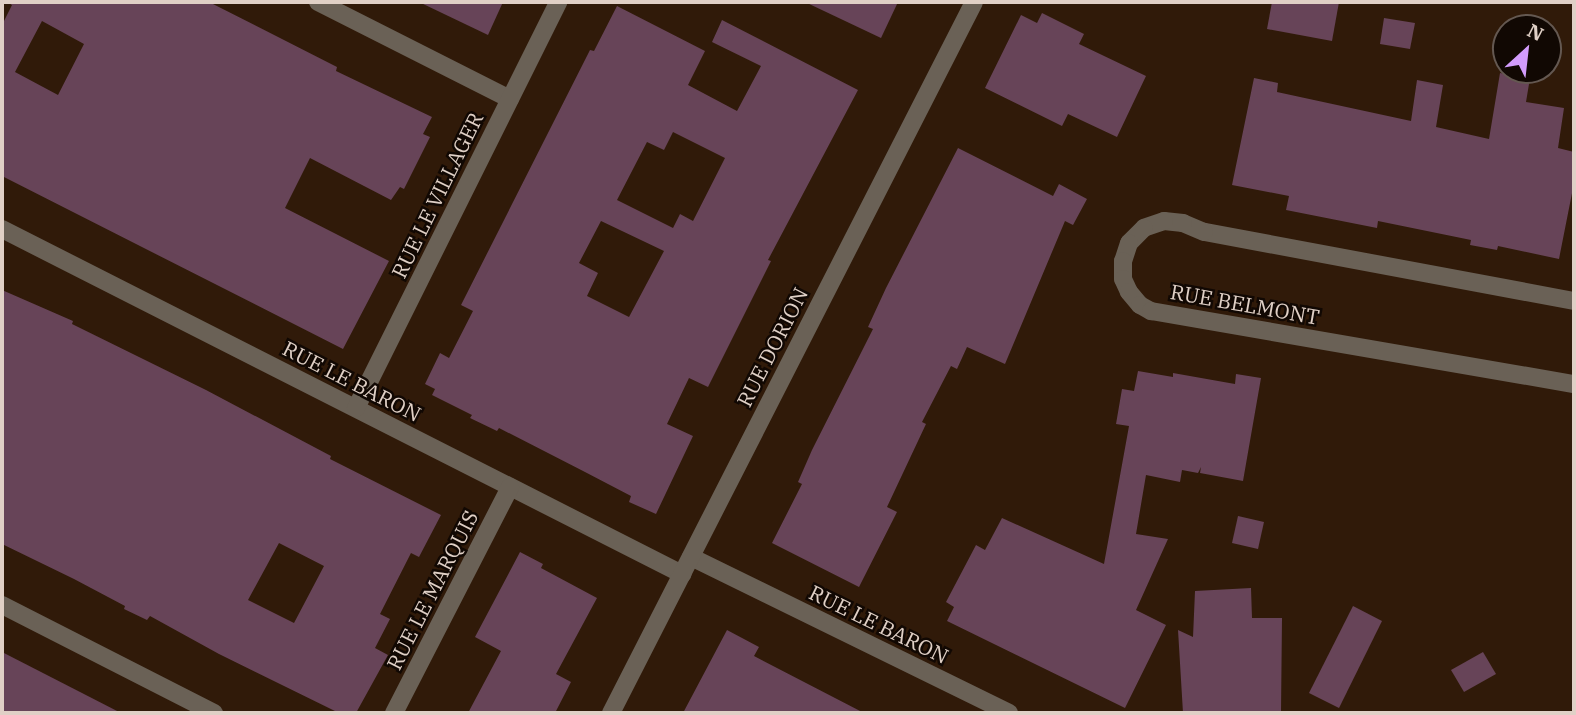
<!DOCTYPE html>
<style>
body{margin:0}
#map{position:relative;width:1576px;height:715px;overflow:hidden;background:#301a09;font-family:"IBM Plex Serif",serif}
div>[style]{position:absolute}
.building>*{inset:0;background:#674458}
.minor>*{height:18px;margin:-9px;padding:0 9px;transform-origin:9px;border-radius:9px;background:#6a6156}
span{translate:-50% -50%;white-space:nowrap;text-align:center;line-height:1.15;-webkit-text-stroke:5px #110803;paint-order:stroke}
.street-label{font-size:21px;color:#e0d0c6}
.frame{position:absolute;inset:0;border:4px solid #e0d0c6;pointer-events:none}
.north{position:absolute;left:1492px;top:14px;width:70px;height:70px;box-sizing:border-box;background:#110803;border:2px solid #645851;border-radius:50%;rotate:27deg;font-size:19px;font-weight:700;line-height:28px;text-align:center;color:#e0d0c6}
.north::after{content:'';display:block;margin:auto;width:24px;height:32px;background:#d39cfc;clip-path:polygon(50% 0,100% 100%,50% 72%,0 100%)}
</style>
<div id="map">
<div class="building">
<div style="clip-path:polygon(evenodd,7px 2px,209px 2px,337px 67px,336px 71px,432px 117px,423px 134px,430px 137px,404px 189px,400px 187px,391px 200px,310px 158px,285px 208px,389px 261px,343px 349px,2px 176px,2px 25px,12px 5px,7px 2px,42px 21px,84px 44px,58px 95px,15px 72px,42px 21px)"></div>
<div style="clip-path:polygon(419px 2px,503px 2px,488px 35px)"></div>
<div style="clip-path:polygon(805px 2px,898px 2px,881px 38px)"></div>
<div style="clip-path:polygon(1272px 2px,1339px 2px,1332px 41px,1267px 29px)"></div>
<div style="clip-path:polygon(evenodd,617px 6px,705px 51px,688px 85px,737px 111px,761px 66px,712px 42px,722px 20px,858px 90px,768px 260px,771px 261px,708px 387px,689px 378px,667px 424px,693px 436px,656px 514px,629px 502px,631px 496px,585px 472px,499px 428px,497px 431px,470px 418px,472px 415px,432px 395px,435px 389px,425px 384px,440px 353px,449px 358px,473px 311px,461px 305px,590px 50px,594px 51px,617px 6px,673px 132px,725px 158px,693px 221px,680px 214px,673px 228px,617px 200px,647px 142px,664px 150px,673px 132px,617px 6px,601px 221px,664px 251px,629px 317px,587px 296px,598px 273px,579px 263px,601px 221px)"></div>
<div style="clip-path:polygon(1042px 13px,1084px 34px,1079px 44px,1146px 76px,1117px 137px,1068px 114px,1062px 126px,985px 88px,1021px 15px,1037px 23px)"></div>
<div style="clip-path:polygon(1384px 18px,1415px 23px,1410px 49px,1380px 44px)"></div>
<div style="clip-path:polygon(1500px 73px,1530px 78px,1526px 102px,1564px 108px,1558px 148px,1574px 152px,1574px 183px,1559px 259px,1498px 246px,1497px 250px,1470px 245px,1471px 240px,1378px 221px,1377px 228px,1286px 210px,1289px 196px,1232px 185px,1254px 78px,1278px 83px,1277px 92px,1411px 121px,1417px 80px,1443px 85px,1436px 127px,1489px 139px)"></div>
<div style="clip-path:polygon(958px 148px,1053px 196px,1059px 184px,1087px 199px,1073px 225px,1065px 221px,1005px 364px,967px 347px,957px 369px,951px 366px,922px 422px,926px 424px,887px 507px,897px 512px,859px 587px,772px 543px,802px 484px,798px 482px,812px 450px,873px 329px,868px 327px,886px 288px)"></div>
<div style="clip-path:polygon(evenodd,2px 290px,73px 321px,72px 324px,206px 390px,331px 456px,330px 459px,441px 515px,419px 557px,411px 553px,380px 614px,390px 619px,375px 648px,388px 655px,356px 713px,339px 713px,219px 654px,150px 616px,147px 620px,124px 609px,125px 606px,74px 579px,2px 544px,2px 290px,279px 543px,324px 566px,294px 623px,248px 600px,279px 543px)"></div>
<div style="clip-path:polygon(1138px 371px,1173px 377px,1173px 373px,1235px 384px,1236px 374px,1261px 378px,1243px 481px,1200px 473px,1201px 467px,1198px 473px,1182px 470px,1180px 482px,1146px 475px,1136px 534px,1168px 539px,1136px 610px,1166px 625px,1125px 708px,947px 621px,954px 607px,946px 602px,976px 545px,985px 550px,1002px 518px,1104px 564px,1129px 426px,1116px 424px,1122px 389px,1134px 391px)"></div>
<div style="clip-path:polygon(1238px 516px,1264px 522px,1258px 549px,1232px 543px)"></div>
<div style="clip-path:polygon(520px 552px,543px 564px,541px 568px,597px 598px,556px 674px,571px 682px,555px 713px,468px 713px,501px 651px,475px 637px)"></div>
<div style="clip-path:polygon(1251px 588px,1252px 618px,1282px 618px,1281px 713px,1183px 713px,1178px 630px,1193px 637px,1195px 591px)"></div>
<div style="clip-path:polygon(1353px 606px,1382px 621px,1339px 708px,1309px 693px)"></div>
<div style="clip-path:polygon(727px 630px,759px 647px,754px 656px,864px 713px,683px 713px)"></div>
<div style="clip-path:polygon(2px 652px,121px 713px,2px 713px)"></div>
<div style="clip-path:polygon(1483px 652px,1496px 674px,1464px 692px,1451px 670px)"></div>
</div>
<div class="minor">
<div style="left:318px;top:2px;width:215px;rotate:26.8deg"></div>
<div style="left:2px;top:229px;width:763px;rotate:26.9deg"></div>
<div style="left:1574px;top:301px;width:376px;rotate:-169.4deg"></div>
<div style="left:1204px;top:232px;width:23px;rotate:-157deg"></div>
<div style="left:1183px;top:223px;width:19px;rotate:-174deg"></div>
<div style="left:1164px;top:221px;width:21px;rotate:161deg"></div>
<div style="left:1144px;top:228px;width:21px;rotate:135deg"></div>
<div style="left:1129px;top:243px;width:19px;rotate:108deg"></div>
<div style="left:1123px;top:261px;width:18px;rotate:90deg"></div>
<div style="left:1123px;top:279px;width:14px;rotate:65deg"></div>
<div style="left:1129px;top:292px;width:17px;rotate:50deg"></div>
<div style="left:1140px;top:305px;width:13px;rotate:29deg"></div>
<div style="left:1151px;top:311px;width:429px;rotate:9.8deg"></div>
<div style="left:356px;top:408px;width:453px;rotate:-63.5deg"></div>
<div style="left:691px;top:557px;width:354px;rotate:26.1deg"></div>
<div style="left:2px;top:605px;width:238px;rotate:27deg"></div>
<div style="left:394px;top:713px;width:254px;rotate:-62.8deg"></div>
<div style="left:611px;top:713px;width:798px;rotate:-62.95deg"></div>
</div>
<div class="street-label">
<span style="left:437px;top:195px;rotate:-64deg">RUE LE VILLAGER</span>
<span style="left:1245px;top:304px;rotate:10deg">RUE BELMONT</span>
<span style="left:772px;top:347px;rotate:-63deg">RUE DORION</span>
<span style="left:352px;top:381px;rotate:27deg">RUE LE BARON</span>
<span style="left:432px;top:590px;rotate:-63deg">RUE LE MARQUIS</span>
<span style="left:879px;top:624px;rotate:26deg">RUE LE BARON</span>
</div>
<div class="frame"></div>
<div class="north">N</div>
</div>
